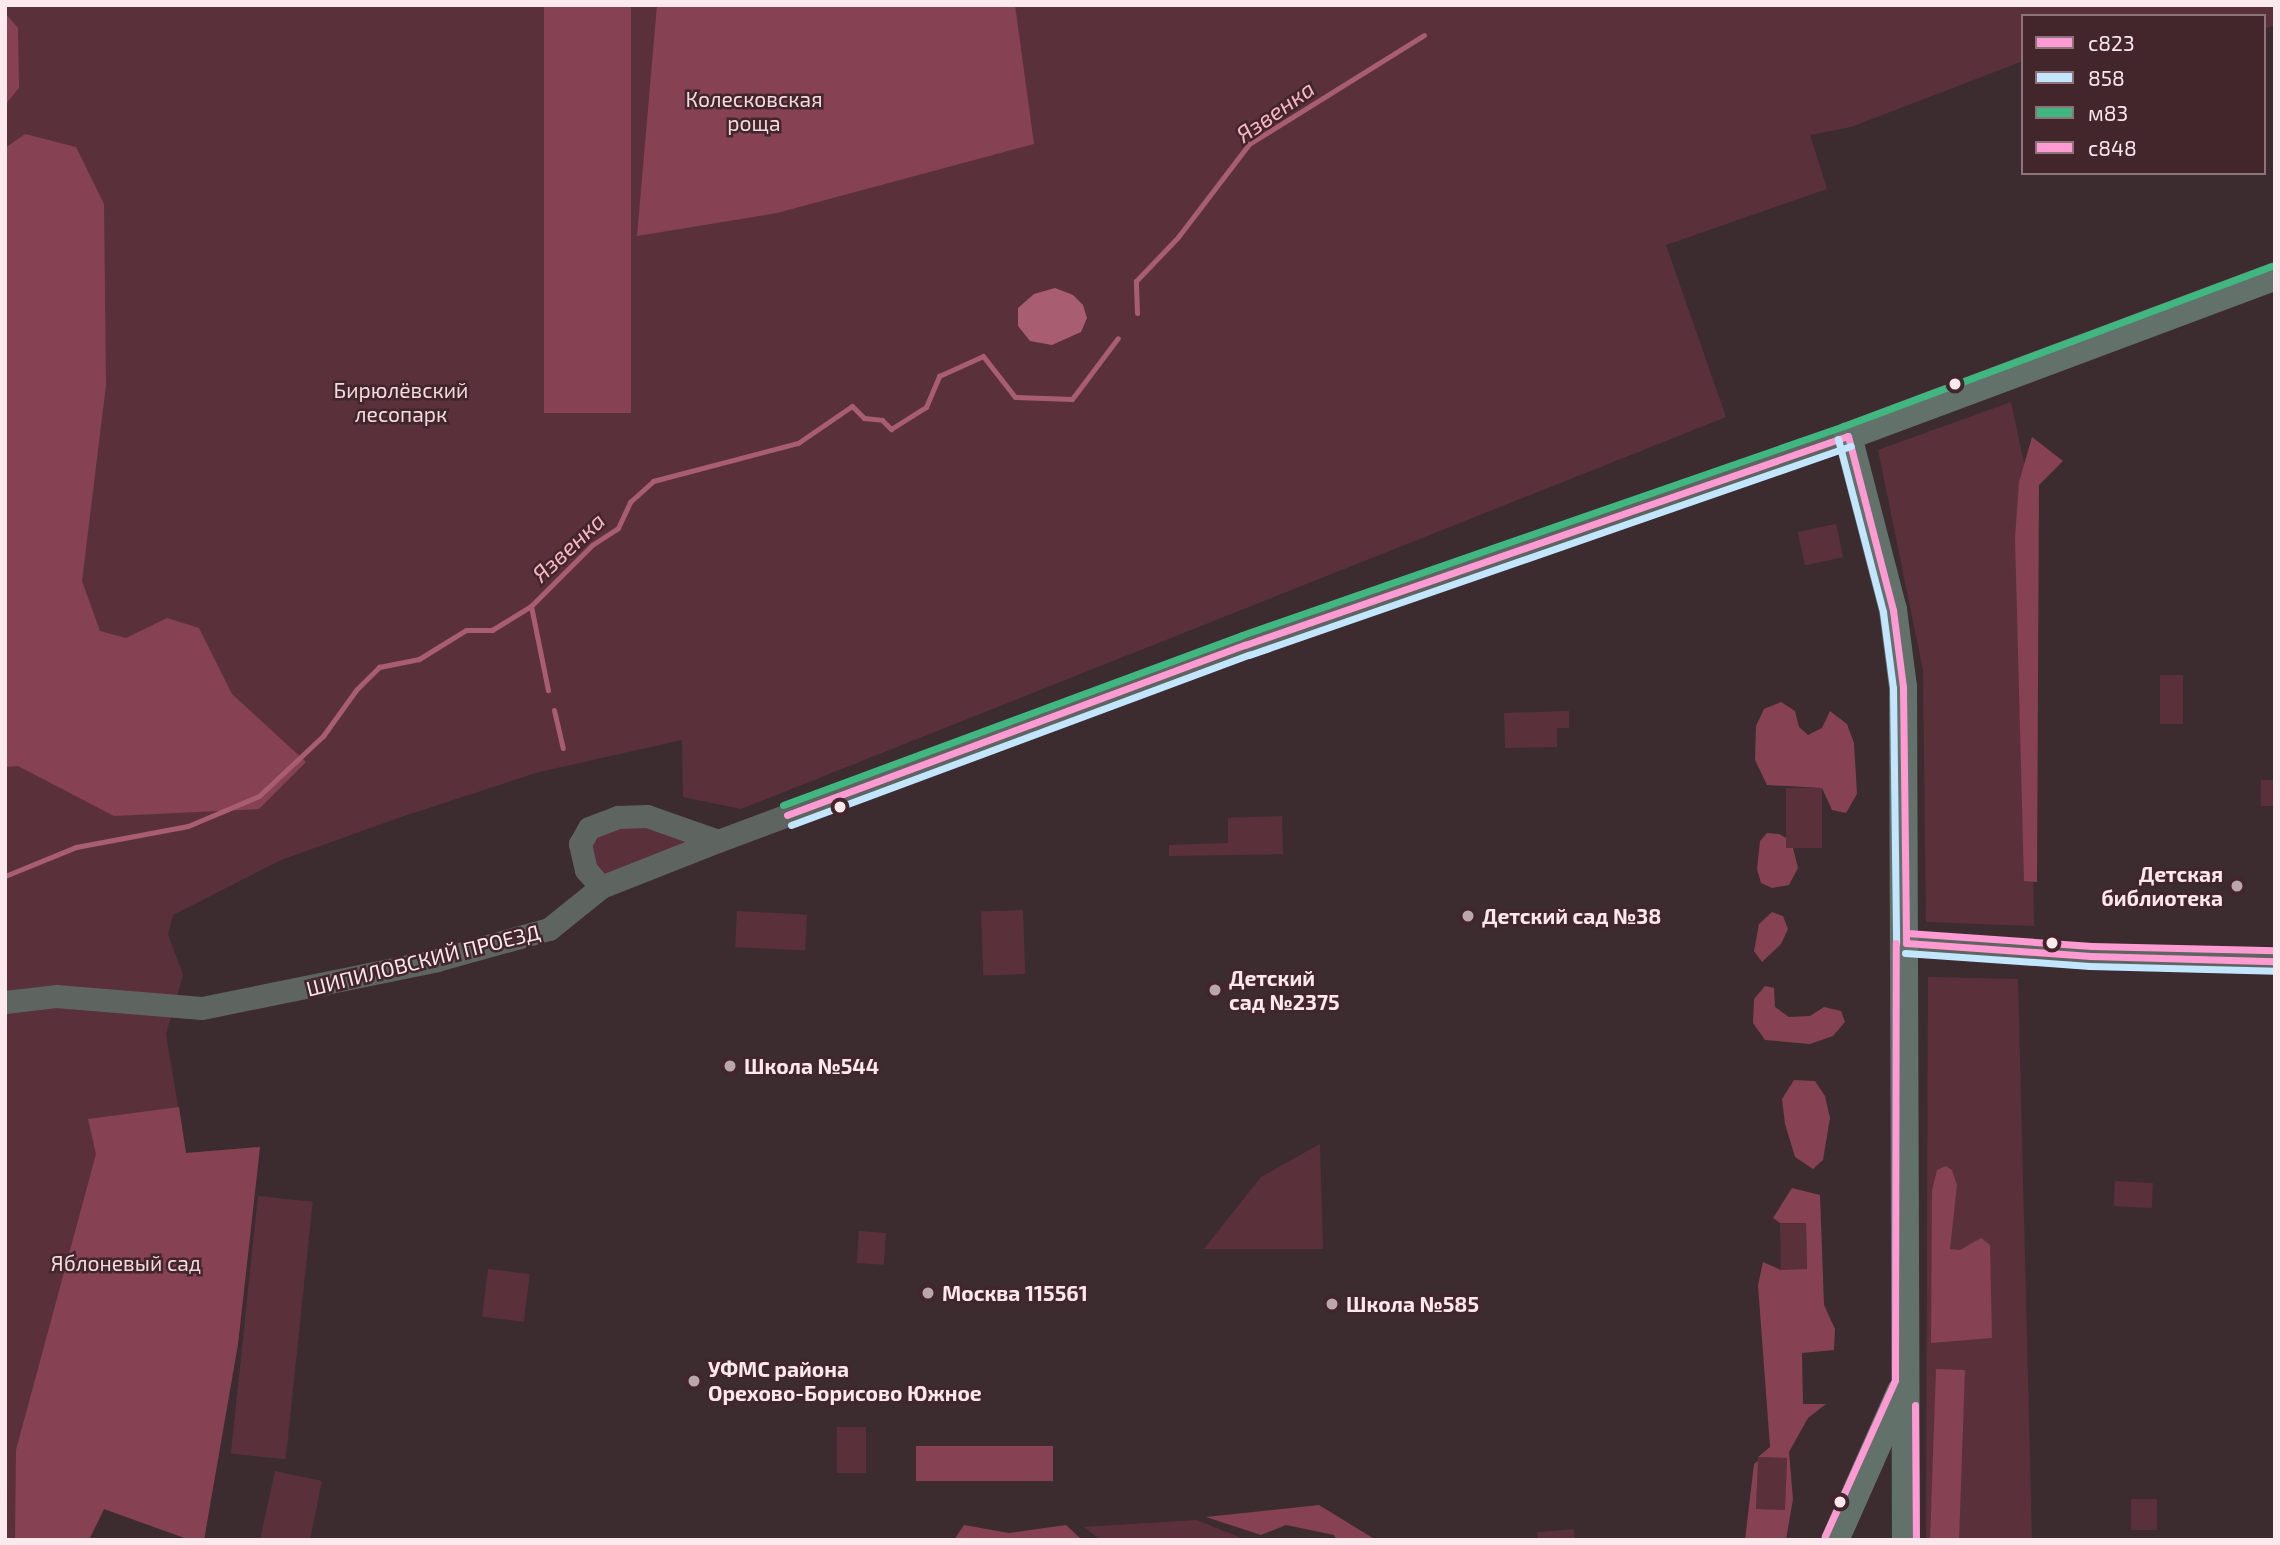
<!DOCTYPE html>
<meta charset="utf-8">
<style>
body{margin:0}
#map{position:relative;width:2280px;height:1545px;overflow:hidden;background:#3c2c30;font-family:"Exo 2",sans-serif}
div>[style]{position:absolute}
.green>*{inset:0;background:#5a313b;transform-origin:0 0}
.forest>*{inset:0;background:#864153;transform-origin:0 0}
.water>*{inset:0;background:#a85e70}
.stream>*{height:5px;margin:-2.5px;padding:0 2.5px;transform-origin:2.5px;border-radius:2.5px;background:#a85e70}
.minor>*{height:23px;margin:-11.5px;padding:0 11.5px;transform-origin:11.5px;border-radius:11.5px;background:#5e6561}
.major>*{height:28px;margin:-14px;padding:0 14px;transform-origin:14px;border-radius:14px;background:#63716b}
.bus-1>*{height:7px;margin:-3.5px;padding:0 3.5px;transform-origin:3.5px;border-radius:3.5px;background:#ff9ad2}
.bus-2>*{height:7px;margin:-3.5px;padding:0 3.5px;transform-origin:3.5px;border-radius:3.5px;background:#c2e6ff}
.bus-3>*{height:7px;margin:-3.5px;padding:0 3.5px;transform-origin:3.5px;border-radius:3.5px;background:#40b781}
.bus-4>*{height:7px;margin:-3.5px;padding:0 3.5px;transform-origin:3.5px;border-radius:3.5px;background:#ff9ad2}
.dots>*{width:19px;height:19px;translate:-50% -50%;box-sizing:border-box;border:4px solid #42262c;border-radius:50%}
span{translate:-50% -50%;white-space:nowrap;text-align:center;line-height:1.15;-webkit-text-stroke:5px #42262c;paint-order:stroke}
.park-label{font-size:21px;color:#f2dadf}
.poi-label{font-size:21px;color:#fce9ed;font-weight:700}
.right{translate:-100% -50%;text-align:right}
.left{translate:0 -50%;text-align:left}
.street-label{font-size:21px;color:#fce9ed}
.water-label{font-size:23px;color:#fab5c3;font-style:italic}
.frame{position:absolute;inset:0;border:7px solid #fce9ed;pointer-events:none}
.legend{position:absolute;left:2021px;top:14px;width:245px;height:161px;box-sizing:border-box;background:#42262c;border:2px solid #8c7479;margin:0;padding:9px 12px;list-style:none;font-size:21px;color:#fce9ed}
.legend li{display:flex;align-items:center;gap:14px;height:35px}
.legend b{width:35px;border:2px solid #8c7479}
</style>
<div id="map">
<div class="green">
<i style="clip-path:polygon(5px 5px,2275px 5px,2275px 25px,2264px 29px,2264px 16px,2023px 16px,2023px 61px,1851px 127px,1810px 135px,1827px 189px,1666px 245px,1726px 417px,741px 809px,683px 797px,682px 740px,539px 772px,401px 817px,281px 860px,173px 915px,168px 934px,183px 975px,166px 1034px,186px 1153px,260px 1147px,238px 1344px,204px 1540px,190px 1540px,104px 1509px,89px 1540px,5px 1540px)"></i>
<i style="clip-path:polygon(2011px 402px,2026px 473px,2034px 926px,1926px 922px,1923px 670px,1878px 450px)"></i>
<i style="left:1836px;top:524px;width:34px;height:39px;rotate:78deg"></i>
<i style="left:2160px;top:675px;width:23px;height:49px"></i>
<i style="clip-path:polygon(1569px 711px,1569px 728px,1557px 728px,1557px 747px,1505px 748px,1504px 713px)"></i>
<i style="left:2261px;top:780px;width:14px;height:26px"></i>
<i style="left:1786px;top:788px;width:36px;height:60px"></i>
<i style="clip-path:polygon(1282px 816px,1283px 854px,1169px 856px,1169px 845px,1228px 843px,1228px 818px)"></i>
<i style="clip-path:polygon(618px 817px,718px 841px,607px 885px,581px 837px)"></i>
<i style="left:1023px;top:910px;width:64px;height:42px;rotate:88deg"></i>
<i style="left:737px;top:911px;width:70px;height:36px;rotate:3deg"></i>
<i style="clip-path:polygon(1928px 977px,2018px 979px,2032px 1540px,1926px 1540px)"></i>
<i style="clip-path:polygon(1320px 1144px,1323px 1249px,1204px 1249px,1261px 1177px)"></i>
<i style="left:2115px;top:1181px;width:38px;height:25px;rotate:3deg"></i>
<i style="left:258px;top:1196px;width:55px;height:259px;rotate:6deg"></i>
<i style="left:1806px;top:1223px;width:47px;height:26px;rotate:89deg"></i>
<i style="left:859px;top:1231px;width:27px;height:32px;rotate:4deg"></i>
<i style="left:488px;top:1269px;width:42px;height:48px;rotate:7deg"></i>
<i style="left:837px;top:1427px;width:29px;height:46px"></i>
<i style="left:1758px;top:1457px;width:29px;height:52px;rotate:2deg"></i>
<i style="clip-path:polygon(275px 1471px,322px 1481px,310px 1540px,260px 1540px)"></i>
<i style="left:2131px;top:1499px;width:26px;height:31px"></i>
<i style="clip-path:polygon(1196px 1520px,1247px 1540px,1101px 1540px,1084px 1527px)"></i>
<i style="left:1574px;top:1529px;width:11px;height:37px;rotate:85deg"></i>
</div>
<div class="forest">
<i style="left:544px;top:5px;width:87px;height:408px"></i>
<i style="clip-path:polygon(657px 5px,1015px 5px,1034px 144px,777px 213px,637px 236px)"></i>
<i style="clip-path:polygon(5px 13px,18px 28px,19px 88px,5px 105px)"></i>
<i style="clip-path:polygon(25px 134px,76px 147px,104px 204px,106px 385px,82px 581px,100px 631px,126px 638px,167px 618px,199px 628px,232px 694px,306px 762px,259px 809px,114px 816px,18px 766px,5px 767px,5px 148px)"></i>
<i style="clip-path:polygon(2032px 437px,2063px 461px,2039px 485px,2037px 882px,2024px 881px,2015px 538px,2019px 482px)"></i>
<i style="clip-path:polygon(1781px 702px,1795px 711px,1799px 727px,1808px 735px,1822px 728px,1830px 711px,1847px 724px,1854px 743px,1857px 794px,1846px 813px,1832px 810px,1822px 788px,1767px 785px,1755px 760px,1756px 726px,1764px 709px)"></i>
<i style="clip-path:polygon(1767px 833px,1779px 834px,1786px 838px,1786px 848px,1793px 848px,1798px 868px,1789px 885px,1772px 888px,1761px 883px,1757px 869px,1760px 841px)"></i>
<i style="clip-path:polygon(1772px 912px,1783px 916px,1788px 929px,1781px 944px,1762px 962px,1754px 951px,1759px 924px)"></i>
<i style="clip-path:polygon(1765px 986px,1774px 988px,1775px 1007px,1789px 1017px,1810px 1016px,1824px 1007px,1841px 1011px,1845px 1022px,1833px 1036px,1810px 1044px,1765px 1040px,1753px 1023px,1754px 999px)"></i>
<i style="clip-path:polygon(1794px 1080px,1815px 1081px,1825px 1096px,1830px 1118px,1823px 1160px,1813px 1169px,1795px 1157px,1785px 1124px,1782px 1099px)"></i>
<i style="clip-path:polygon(179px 1107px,186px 1153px,260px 1147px,238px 1344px,204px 1540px,190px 1540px,104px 1509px,89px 1540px,15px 1540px,16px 1450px,96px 1154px,88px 1119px)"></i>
<i style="clip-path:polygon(1946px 1166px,1952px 1170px,1957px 1185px,1950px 1249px,1960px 1250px,1981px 1238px,1990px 1245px,1992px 1338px,1931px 1343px,1932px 1191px,1937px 1170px)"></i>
<i style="clip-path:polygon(1792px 1188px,1820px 1195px,1824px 1305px,1835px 1329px,1834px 1350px,1802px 1353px,1803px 1404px,1826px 1404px,1808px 1418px,1789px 1452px,1793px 1499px,1786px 1540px,1745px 1540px,1754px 1464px,1758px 1461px,1756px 1509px,1785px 1510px,1787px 1458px,1758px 1457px,1770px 1447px,1758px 1285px,1763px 1262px,1781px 1270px,1807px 1269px,1806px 1223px,1780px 1223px,1773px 1218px)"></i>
<i style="left:1936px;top:1369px;width:29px;height:171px;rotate:2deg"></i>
<i style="left:1053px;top:1446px;width:35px;height:137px;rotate:90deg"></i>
<i style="clip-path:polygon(1319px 1505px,1376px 1540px,1336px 1540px,1334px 1535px,1286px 1525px,1261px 1535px,1206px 1517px)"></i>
<i style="clip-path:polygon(1066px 1525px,1082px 1540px,954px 1540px,964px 1525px,1009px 1533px)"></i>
</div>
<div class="water">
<i style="clip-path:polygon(1055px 288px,1073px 295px,1083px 305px,1087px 318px,1081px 332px,1052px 345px,1030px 341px,1018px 326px,1018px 308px,1034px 294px)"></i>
</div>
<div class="stream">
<i style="left:1137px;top:313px;width:32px;rotate:-92deg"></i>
<i style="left:1136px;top:281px;width:61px;rotate:-46.3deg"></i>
<i style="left:1178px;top:237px;width:117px;rotate:-52.6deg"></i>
<i style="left:1249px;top:144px;width:206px;rotate:-31.9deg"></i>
<i style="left:531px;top:606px;width:86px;rotate:78.6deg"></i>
<i style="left:554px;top:710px;width:39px;rotate:77deg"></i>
<i style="left:5px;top:876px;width:77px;rotate:-22.2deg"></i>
<i style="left:76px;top:847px;width:114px;rotate:-10.6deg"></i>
<i style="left:188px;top:826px;width:77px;rotate:-22.9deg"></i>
<i style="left:259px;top:796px;width:88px;rotate:-43.2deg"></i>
<i style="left:323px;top:736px;width:57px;rotate:-54.3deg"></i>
<i style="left:356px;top:690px;width:33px;rotate:-45deg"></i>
<i style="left:379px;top:667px;width:41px;rotate:-11.3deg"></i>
<i style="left:419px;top:659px;width:55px;rotate:-31.7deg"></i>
<i style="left:466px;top:630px;width:26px"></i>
<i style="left:492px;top:630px;width:46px;rotate:-31.6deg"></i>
<i style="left:531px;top:606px;width:86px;rotate:-45deg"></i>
<i style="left:592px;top:545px;width:31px;rotate:-33deg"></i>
<i style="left:618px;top:528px;width:29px;rotate:-65deg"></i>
<i style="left:630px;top:502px;width:31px;rotate:-42deg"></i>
<i style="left:653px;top:481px;width:150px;rotate:-14.7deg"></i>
<i style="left:798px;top:443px;width:65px;rotate:-34.4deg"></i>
<i style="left:852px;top:406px;width:17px;rotate:45deg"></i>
<i style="left:864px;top:418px;width:18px;rotate:6deg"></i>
<i style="left:882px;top:420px;width:13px;rotate:45deg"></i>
<i style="left:891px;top:429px;width:41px;rotate:-32.2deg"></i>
<i style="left:926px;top:407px;width:34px;rotate:-67deg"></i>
<i style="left:939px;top:376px;width:48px;rotate:-24.4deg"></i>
<i style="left:983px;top:356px;width:52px;rotate:52deg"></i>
<i style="left:1015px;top:397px;width:57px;rotate:2deg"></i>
<i style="left:1072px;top:399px;width:76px;rotate:-53deg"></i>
</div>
<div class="minor">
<i style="left:601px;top:887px;width:23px;rotate:-131deg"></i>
<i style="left:586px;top:870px;width:27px;rotate:-103deg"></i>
<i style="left:580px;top:844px;width:18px;rotate:-61deg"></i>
<i style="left:589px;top:828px;width:31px;rotate:-21deg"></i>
<i style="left:618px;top:817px;width:29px;rotate:-2deg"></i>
<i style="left:647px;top:816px;width:75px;rotate:19.4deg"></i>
<i style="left:1906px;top:943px;width:185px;rotate:4deg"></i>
<i style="left:2091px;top:956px;width:184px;rotate:1.6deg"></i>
<i style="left:5px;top:1002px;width:51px;rotate:-6.7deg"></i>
<i style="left:56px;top:996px;width:146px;rotate:4.7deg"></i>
<i style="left:202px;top:1008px;width:240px;rotate:-11.5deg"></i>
<i style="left:437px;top:960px;width:116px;rotate:-15.5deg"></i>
<i style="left:549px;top:929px;width:67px;rotate:-38.9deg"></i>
<i style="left:601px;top:887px;width:126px;rotate:-21.5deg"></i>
<i style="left:718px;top:841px;width:562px;rotate:-20.4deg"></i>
<i style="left:1245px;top:645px;width:638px;rotate:-19.12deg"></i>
</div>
<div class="major">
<i style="left:1835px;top:1540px;width:163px;rotate:-66.1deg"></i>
<i style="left:1906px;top:1540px;width:853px;rotate:-90.2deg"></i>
<i style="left:1903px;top:687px;width:78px;rotate:-97.4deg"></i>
<i style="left:1893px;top:610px;width:180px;rotate:-104.5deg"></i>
<i style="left:1848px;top:436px;width:456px;rotate:-20.5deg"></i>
</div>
<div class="bus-1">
<i style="left:1848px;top:436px;width:180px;rotate:75.5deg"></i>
<i style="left:1893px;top:610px;width:78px;rotate:82.6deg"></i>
<i style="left:1903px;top:687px;width:256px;rotate:89.3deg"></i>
<i style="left:787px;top:815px;width:489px;rotate:-20.4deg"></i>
<i style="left:1245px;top:645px;width:638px;rotate:-19.12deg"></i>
<i style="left:1906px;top:943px;width:185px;rotate:4deg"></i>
<i style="left:2091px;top:956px;width:184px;rotate:1.6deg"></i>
</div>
<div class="bus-2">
<i style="left:1838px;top:439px;width:179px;rotate:75.4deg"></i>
<i style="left:1883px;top:612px;width:77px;rotate:82.5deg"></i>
<i style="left:1893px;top:688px;width:255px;rotate:89.3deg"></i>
<i style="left:791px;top:825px;width:489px;rotate:-20.4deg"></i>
<i style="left:1249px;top:655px;width:637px;rotate:-19.15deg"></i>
<i style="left:1905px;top:953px;width:185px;rotate:4deg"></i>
<i style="left:2090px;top:966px;width:185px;rotate:1.5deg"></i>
</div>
<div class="bus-3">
<i style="left:783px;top:805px;width:489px;rotate:-20.3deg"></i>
<i style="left:1242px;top:635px;width:637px;rotate:-19.15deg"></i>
<i style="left:1844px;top:426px;width:456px;rotate:-20.5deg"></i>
</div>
<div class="bus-4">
<i style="left:1907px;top:933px;width:185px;rotate:4deg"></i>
<i style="left:2092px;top:946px;width:183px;rotate:1.3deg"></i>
<i style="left:1915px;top:1405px;width:135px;rotate:89.6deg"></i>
<i style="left:1825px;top:1536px;width:171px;rotate:-65.8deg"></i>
<i style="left:1895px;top:1380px;width:437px;rotate:-89.9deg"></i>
</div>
<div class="dots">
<i style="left:1955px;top:384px;background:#fce9ed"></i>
<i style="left:840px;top:807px;background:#fce9ed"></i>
<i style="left:2237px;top:886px;background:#b9a7ab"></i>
<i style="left:1468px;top:916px;background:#b9a7ab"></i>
<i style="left:2052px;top:943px;background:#fce9ed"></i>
<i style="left:1215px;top:990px;background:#b9a7ab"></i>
<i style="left:730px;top:1066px;background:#b9a7ab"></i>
<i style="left:928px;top:1293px;background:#b9a7ab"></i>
<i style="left:1332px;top:1304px;background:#b9a7ab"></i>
<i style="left:694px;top:1381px;background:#b9a7ab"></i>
<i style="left:1840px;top:1502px;background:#fce9ed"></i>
</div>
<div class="park-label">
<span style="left:754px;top:111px">Колесковская<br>роща</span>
<span style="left:401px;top:402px">Бирюлёвский<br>лесопарк</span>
<span style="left:126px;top:1263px">Яблоневый сад</span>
</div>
<div class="poi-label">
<span class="right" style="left:2223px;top:886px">Детская<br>библиотека</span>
<span class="left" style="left:1482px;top:916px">Детский сад №38</span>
<span class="left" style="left:1229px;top:990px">Детский<br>сад №2375</span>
<span class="left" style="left:744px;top:1066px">Школа №544</span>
<span class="left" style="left:942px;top:1293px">Москва 115561</span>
<span class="left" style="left:1346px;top:1304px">Школа №585</span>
<span class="left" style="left:708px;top:1381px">УФМС района<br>Орехово-Борисово Южное</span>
</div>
<div class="street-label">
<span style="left:423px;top:960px;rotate:-14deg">ШИПИЛОВСКИЙ ПРОЕЗД</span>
</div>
<div class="water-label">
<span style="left:1275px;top:111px;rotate:-35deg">Язвенка</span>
<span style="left:568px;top:547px;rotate:-43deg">Язвенка</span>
</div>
<div class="frame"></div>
<ul class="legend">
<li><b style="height:9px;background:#ff9ad2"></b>с823</li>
<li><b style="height:9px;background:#c2e6ff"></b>858</li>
<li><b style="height:9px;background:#40b781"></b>м83</li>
<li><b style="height:9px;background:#ff9ad2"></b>с848</li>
</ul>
</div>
